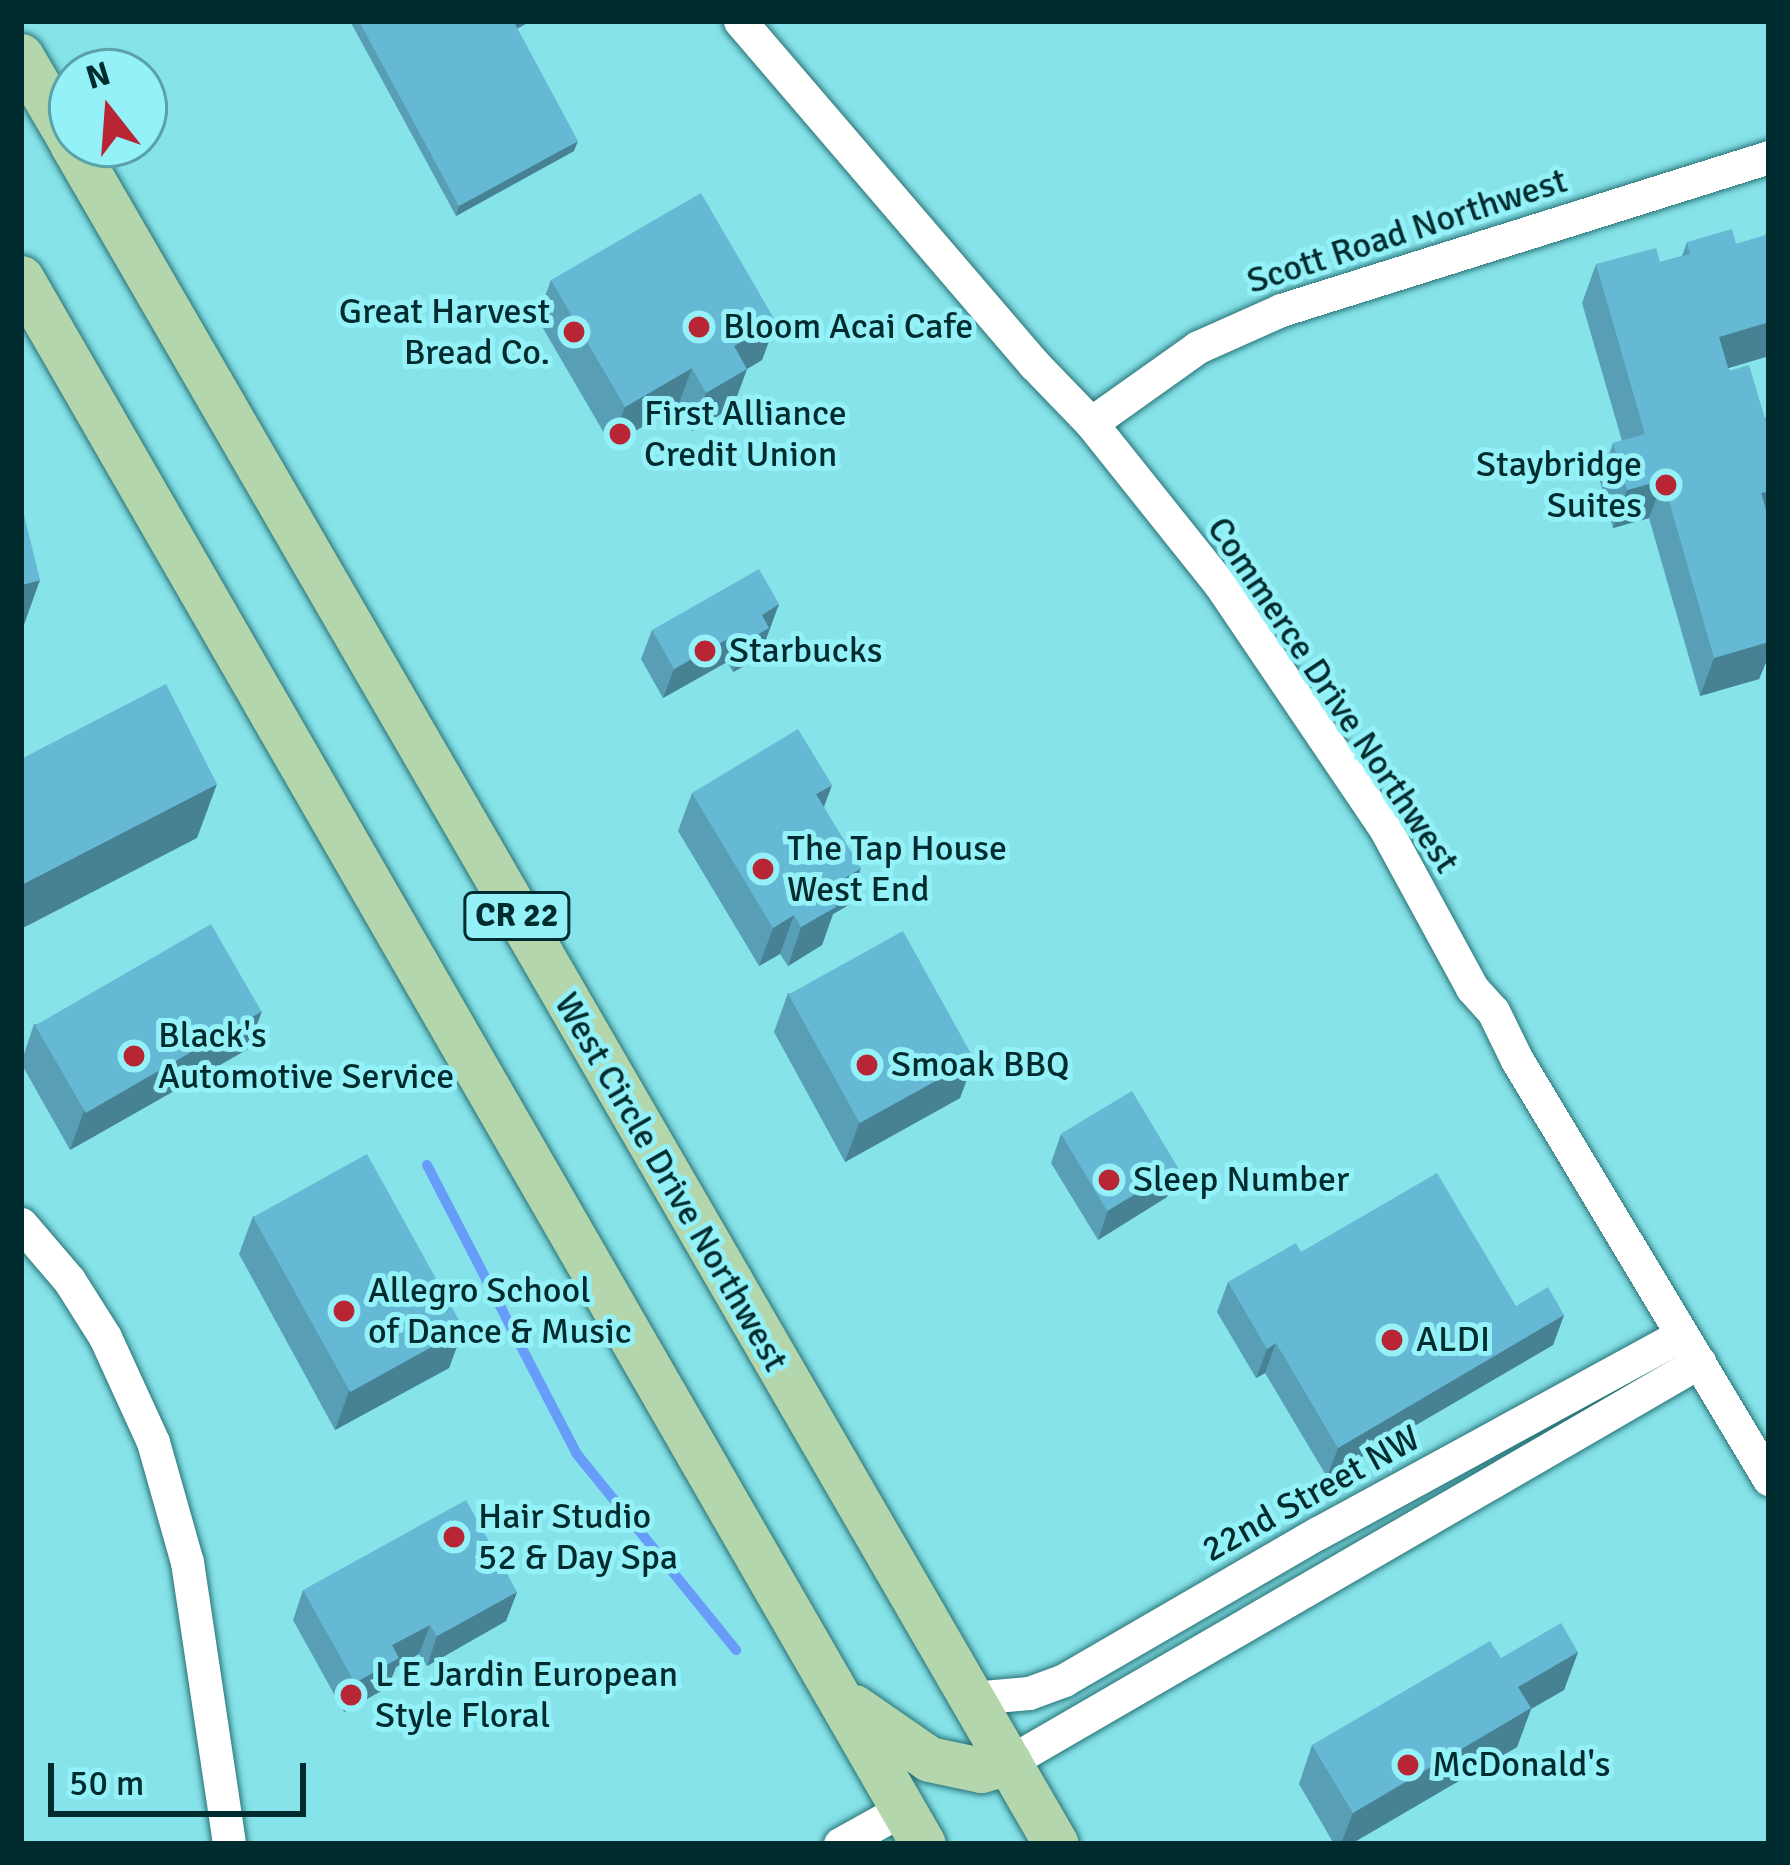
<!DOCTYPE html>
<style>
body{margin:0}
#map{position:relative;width:1790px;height:1865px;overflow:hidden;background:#86e3e9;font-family:Signika,sans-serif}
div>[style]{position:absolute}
.stream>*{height:10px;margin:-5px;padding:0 5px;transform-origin:5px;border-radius:5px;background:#679cf9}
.roads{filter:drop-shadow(0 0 3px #287276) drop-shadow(0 0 3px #287276)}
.minor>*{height:33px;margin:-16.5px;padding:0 16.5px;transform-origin:16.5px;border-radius:16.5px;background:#fff}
.major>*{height:45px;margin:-22.5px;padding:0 22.5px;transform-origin:22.5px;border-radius:22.5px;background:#b3d6ad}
.wall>*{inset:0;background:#589fb6}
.shaded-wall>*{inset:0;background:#478294}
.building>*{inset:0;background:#66b9d4;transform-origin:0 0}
.dots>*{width:33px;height:33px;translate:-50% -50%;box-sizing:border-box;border:6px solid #93f1f7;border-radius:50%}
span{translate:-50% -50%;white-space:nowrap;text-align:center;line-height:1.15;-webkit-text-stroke:10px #93f1f7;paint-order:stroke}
.shield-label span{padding:3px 9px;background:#93f1f7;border:3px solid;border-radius:9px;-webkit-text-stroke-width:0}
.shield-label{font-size:33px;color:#012c2f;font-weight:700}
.street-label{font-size:36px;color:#012c2f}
.poi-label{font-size:36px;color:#012c2f}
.right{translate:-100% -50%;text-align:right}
.left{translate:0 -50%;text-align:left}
.frame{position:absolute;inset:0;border:24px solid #012c2f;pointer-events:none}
.north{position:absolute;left:48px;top:48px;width:120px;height:120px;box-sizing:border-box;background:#93f1f7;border:3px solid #59a2a7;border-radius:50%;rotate:343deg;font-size:33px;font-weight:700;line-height:48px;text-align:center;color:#012c2f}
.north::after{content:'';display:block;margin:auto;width:42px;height:54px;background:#b82636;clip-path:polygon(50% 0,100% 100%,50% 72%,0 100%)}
.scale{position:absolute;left:48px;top:1763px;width:258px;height:54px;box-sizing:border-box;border:6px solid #012c2f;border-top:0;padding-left:15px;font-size:36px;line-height:42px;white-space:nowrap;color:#012c2f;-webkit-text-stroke:9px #93f1f7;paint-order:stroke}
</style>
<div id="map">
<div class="stream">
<i style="left:427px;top:1165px;width:324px;rotate:62.6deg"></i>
<i style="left:576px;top:1453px;width:254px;rotate:50.9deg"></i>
</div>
<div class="roads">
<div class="minor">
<i style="left:740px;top:21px;width:452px;rotate:49.4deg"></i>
<i style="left:1034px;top:364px;width:82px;rotate:46deg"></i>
<i style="left:1091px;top:423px;width:208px;rotate:51.4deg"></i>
<i style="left:1221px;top:586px;width:295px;rotate:55.9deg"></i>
<i style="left:1386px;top:830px;width:180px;rotate:61.4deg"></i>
<i style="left:1472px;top:988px;width:31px;rotate:48deg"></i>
<i style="left:1493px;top:1011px;width:55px;rotate:63.9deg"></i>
<i style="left:1517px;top:1060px;width:489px;rotate:59deg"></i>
<i style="left:1091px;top:423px;width:131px;rotate:-35.4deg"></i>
<i style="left:1198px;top:347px;width:91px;rotate:-24deg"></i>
<i style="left:1281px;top:310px;width:511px;rotate:-17.41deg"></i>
<i style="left:21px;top:1224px;width:74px;rotate:49.4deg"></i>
<i style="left:69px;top:1280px;width:67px;rotate:57.7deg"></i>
<i style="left:105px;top:1337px;width:115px;rotate:65.4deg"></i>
<i style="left:153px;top:1442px;width:125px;rotate:74.2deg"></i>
<i style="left:187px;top:1562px;width:285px;rotate:81.5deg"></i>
<i style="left:972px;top:1698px;width:57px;rotate:-5deg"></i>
<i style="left:1029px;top:1693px;width:37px;rotate:-20deg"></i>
<i style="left:1064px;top:1680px;width:293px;rotate:-30.1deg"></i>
<i style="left:1318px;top:1533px;width:413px;rotate:-28.6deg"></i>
<i style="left:1009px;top:1762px;width:798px;rotate:-30.1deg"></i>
<i style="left:840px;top:1844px;width:72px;rotate:-29.1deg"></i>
</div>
<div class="major">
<i style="left:21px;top:56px;width:101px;rotate:59.6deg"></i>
<i style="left:72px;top:144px;width:1964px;rotate:59.94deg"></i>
<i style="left:21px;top:278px;width:1807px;rotate:60.06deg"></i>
<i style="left:854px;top:1707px;width:91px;rotate:34.7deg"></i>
<i style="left:929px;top:1759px;width:53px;rotate:11.9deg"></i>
<i style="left:981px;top:1770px;width:29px;rotate:-16deg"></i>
</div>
</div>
<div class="wall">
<i style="clip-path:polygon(350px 21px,531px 21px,517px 29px,574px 151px,456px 216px)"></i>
<i style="clip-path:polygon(1769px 224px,1769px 356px,1728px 368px,1765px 419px,1769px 407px,1769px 655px,1759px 679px,1700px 696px,1649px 518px,1613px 528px,1600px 481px,1613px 443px,1622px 441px,1582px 303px,1596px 264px,1660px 262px,1682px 256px,1687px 242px,1736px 244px,1765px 236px)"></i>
<i style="clip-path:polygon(551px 280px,776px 322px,762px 360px,747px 369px,733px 407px,692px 431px,678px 406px,611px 445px,537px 318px)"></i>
<i style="clip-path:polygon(779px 604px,759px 658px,733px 672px,727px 662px,663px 698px,641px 659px,652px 630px)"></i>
<i style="clip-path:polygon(692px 793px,824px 806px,847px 906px,833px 914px,822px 945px,788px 966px,780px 954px,759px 966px,678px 831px)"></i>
<i style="clip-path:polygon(788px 993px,974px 1060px,960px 1098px,845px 1162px,774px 1032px)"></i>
<i style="clip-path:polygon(34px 1024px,248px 1049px,70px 1150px,21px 1063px)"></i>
<i style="clip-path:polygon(1061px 1134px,1167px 1197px,1098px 1240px,1051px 1163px)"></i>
<i style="clip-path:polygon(253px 1216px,463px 1330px,449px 1368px,335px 1430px,239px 1254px)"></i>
<i style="clip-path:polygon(1301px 1252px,1516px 1306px,1564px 1315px,1553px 1345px,1327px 1477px,1265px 1373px,1256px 1378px,1217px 1312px,1228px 1282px)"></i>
<i style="clip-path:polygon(303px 1590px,517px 1592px,506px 1621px,427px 1666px,419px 1654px,396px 1667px,388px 1687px,344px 1712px,293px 1620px)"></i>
<i style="clip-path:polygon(1578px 1652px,1564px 1690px,1531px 1709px,1517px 1747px,1351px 1844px,1334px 1844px,1299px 1784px,1312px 1745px,1501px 1658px)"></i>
</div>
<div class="shaded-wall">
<i style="clip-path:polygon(516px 21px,531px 21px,510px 32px,514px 22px)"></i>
<i style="clip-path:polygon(578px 141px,574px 151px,456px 216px,459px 206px)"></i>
<i style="clip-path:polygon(776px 322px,762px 360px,747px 369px,733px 407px,692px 431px,706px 393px,734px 346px)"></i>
<i style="clip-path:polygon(1769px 322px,1769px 356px,1705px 375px,1719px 337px)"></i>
<i style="clip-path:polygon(692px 368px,678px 406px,611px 445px,625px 407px)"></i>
<i style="clip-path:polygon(1663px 480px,1649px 518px,1613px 528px,1627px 490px)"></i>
<i style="clip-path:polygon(1769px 491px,1769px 525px,1761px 493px)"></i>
<i style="clip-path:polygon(40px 580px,21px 633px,21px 585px)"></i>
<i style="clip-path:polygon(779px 604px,759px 658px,733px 672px,743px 643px,762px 615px)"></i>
<i style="clip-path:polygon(1769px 621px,1769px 655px,1759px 679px,1700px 696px,1714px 658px)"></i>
<i style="clip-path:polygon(738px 633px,727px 662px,663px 698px,674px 669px)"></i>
<i style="clip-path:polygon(217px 784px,197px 838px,21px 929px,21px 885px)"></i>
<i style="clip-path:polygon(832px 785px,818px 823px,816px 794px)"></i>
<i style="clip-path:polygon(861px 868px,847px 906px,833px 914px,822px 945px,788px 966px,801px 927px,826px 889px)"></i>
<i style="clip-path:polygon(794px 915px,780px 954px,759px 966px,773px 928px)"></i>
<i style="clip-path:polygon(262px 1011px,248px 1049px,70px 1150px,84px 1111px)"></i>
<i style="clip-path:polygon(974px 1060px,960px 1098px,845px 1162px,859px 1123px)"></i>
<i style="clip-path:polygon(1178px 1168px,1167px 1197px,1098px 1240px,1108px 1210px)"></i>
<i style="clip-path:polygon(1564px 1315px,1553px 1345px,1327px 1477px,1338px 1448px)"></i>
<i style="clip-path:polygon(463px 1330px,449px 1368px,335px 1430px,349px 1391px)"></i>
<i style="clip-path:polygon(1276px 1343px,1265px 1373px,1256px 1378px,1267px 1349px)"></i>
<i style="clip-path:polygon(517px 1592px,506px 1621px,427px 1666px,437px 1636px)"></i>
<i style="clip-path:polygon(430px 1625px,419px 1654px,396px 1667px,388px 1687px,344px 1712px,355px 1683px,392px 1645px)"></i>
<i style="clip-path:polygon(1578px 1652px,1564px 1690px,1531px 1709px,1517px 1747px,1351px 1844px,1341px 1844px,1353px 1813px,1518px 1687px)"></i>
</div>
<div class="building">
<i style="clip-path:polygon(359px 21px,516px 21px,514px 22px,578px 141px,459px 206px)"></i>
<i style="clip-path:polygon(701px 193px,776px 322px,734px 346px,747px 369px,706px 393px,692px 368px,625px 407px,551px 280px)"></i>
<i style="clip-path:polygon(1732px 229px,1736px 244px,1769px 234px,1769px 322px,1719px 337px,1729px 371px,1749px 365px,1769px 432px,1769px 491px,1761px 493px,1769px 520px,1769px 642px,1714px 658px,1663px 480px,1627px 490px,1613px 443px,1645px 434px,1596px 264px,1656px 248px,1660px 262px,1690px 254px,1687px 242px)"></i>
<i style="clip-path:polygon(21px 502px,40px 580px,21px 585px)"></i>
<i style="clip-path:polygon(759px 569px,779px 604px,762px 615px,769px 628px,743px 643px,738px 633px,674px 669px,652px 630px)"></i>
<i style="clip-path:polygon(166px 684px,217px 784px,21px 885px,21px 759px)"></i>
<i style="clip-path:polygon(798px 729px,832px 785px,816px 794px,861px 868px,826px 889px,836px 907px,801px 927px,794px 915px,773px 928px,692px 793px)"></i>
<i style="left:211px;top:924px;width:101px;height:203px;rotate:60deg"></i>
<i style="left:903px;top:931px;width:147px;height:131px;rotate:61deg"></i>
<i style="left:1132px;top:1091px;width:90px;height:83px;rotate:59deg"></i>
<i style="left:367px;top:1154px;width:200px;height:130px;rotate:61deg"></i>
<i style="clip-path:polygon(1437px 1173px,1516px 1306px,1548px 1287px,1564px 1315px,1338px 1448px,1276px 1343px,1267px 1349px,1228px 1282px,1296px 1243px,1301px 1252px)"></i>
<i style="clip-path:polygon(466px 1500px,517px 1592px,437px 1636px,430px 1625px,392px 1645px,399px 1658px,355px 1683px,303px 1590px)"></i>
<i style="clip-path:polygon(1561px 1623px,1578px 1652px,1518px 1687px,1531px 1708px,1353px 1813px,1312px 1745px,1490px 1641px,1501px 1658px)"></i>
</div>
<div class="dots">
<i style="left:699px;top:327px;background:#b82636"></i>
<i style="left:574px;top:332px;background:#b82636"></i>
<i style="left:620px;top:434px;background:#b82636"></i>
<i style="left:1666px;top:485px;background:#b82636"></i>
<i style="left:705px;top:651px;background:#b82636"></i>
<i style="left:763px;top:869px;background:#b82636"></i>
<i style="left:134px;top:1056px;background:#b82636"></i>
<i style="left:867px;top:1065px;background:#b82636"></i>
<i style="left:1109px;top:1180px;background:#b82636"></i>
<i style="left:344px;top:1311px;background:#b82636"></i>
<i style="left:1392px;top:1340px;background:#b82636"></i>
<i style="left:454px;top:1537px;background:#b82636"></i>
<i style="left:351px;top:1695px;background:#b82636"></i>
<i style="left:1408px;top:1765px;background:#b82636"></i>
</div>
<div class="shield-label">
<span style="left:517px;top:916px">CR 22</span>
</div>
<div class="street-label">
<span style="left:1407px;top:231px;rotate:-18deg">Scott Road Northwest</span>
<span style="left:1333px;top:695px;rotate:56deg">Commerce Drive Northwest</span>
<span style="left:671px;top:1182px;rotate:60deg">West Circle Drive Northwest</span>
<span style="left:1311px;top:1494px;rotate:-29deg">22nd Street NW</span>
</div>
<div class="poi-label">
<span class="right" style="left:550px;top:332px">Great Harvest<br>Bread Co.</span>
<span class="left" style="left:723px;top:327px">Bloom Acai Cafe</span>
<span class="left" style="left:644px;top:434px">First Alliance<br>Credit Union</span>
<span class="right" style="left:1642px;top:485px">Staybridge<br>Suites</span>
<span class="left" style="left:729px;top:651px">Starbucks</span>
<span class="left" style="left:787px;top:869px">The Tap House<br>West End</span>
<span class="left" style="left:158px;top:1056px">Black's<br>Automotive Service</span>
<span class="left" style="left:891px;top:1065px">Smoak BBQ</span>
<span class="left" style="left:1133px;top:1180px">Sleep Number</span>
<span class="left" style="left:368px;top:1311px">Allegro School<br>of Dance &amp; Music</span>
<span class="left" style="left:1416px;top:1340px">ALDI</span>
<span class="left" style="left:478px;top:1537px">Hair Studio<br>52 &amp; Day Spa</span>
<span class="left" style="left:375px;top:1695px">L E Jardin European<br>Style Floral</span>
<span class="left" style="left:1432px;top:1765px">McDonald's</span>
</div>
<div class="frame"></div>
<div class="north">N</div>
<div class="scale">50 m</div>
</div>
